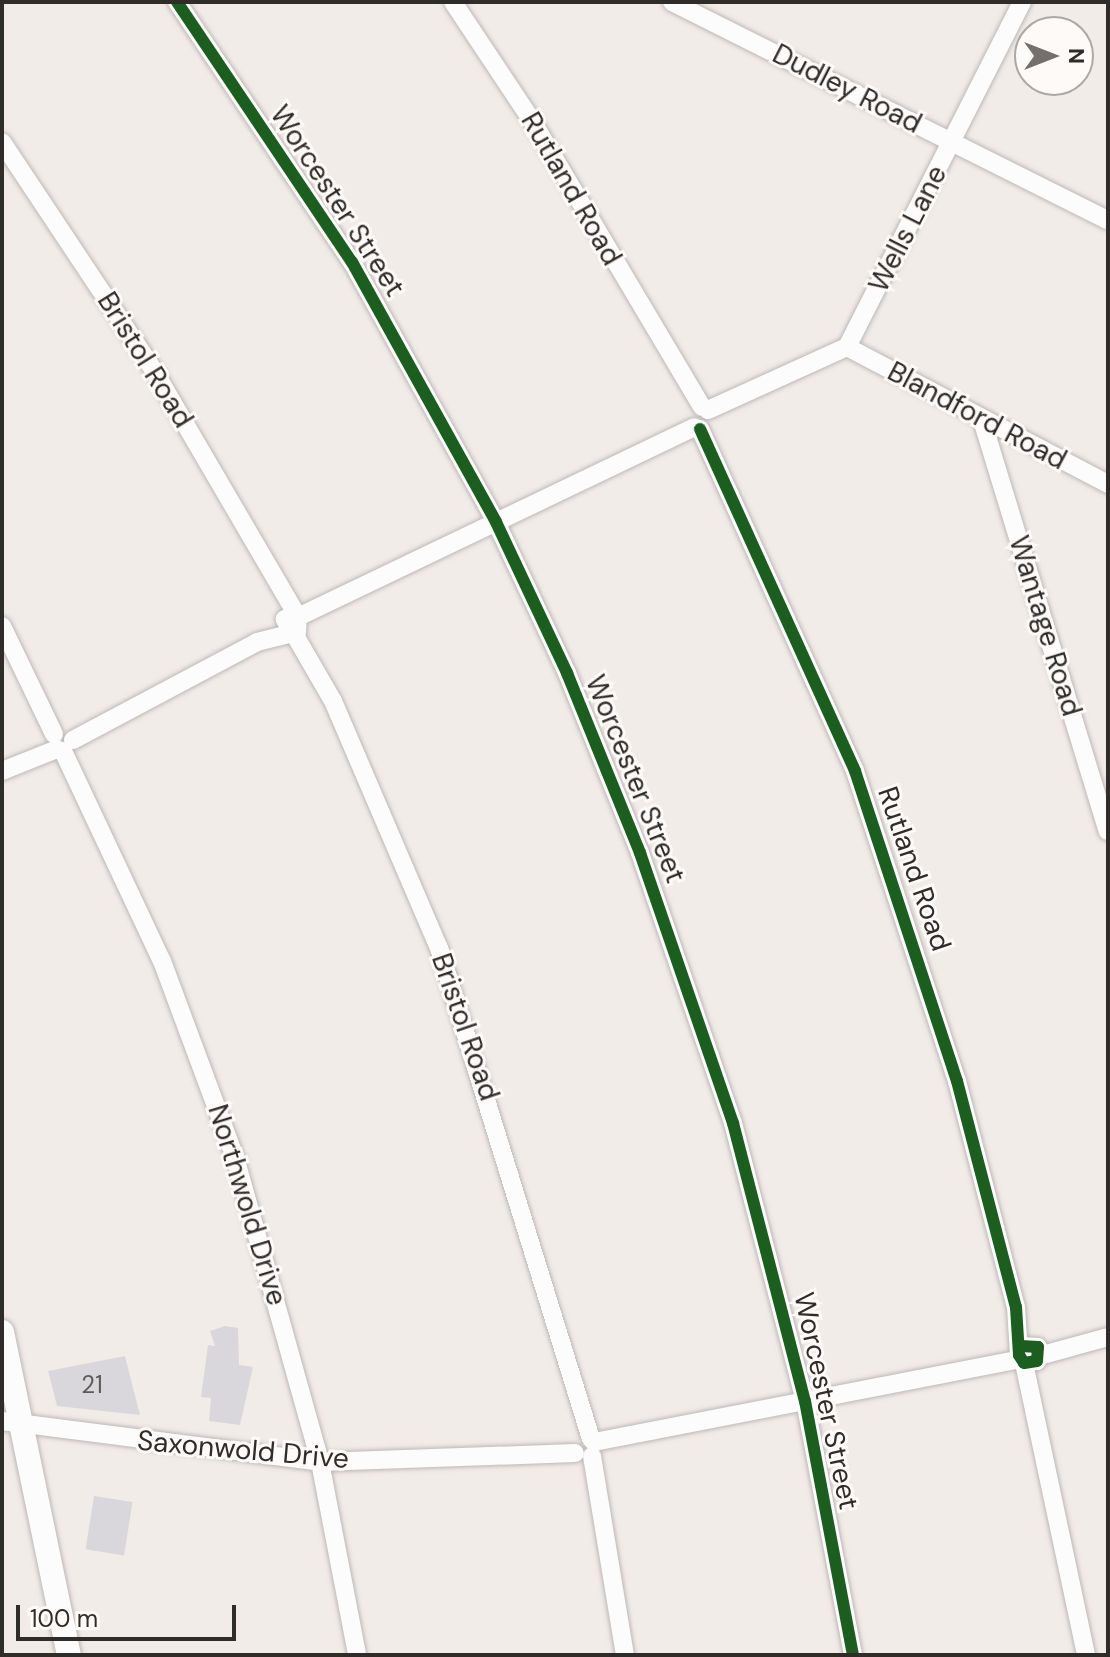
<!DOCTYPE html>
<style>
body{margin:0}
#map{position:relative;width:1110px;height:1657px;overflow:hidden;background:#f2ece9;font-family:"DM Sans",sans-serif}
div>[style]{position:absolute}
.building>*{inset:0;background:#dad7dc;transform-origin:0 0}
.roads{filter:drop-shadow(0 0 2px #bdb8b6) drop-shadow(0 0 2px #bdb8b6)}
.minor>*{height:18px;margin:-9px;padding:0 9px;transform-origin:9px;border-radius:9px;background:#fdfcfc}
.secondary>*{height:24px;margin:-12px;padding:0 12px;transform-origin:12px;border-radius:12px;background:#fdfcfc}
.cycleway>*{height:12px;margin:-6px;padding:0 6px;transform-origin:6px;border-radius:6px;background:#1b5e20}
span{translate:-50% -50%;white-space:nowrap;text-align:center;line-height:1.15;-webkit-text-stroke:6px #fefaf7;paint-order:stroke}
.number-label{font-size:24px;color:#5d5a58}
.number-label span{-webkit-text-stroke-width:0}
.street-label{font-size:28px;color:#302c29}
.frame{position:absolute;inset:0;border:4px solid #302c29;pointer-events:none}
.north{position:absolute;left:1014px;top:16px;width:80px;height:80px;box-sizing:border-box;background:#fefaf7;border:2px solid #aca8a5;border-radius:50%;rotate:90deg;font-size:22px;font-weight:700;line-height:32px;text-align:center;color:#302c29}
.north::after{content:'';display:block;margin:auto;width:28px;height:36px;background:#746f6c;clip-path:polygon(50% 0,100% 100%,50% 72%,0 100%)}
.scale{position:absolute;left:16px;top:1605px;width:220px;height:36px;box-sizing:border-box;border:4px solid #302c29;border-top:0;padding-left:10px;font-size:24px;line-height:28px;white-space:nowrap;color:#302c29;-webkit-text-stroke:6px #fefaf7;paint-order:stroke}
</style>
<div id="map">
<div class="building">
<i style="clip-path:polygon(225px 1326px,238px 1328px,239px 1365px,253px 1367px,240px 1425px,209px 1421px,211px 1398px,201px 1397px,208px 1345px,215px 1346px,210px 1331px)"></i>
<i style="clip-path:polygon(125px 1356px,140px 1415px,57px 1406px,48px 1371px)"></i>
<i style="left:94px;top:1496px;width:39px;height:54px;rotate:9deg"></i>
</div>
<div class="roads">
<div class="minor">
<i style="left:177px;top:2px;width:313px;rotate:56.1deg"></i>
<i style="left:352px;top:262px;width:297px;rotate:61deg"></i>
<i style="left:496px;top:522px;width:167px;rotate:64.8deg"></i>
<i style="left:567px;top:673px;width:194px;rotate:67.9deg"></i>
<i style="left:640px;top:853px;width:286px;rotate:71deg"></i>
<i style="left:733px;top:1123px;width:287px;rotate:75.5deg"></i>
<i style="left:805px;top:1401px;width:258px;rotate:79.3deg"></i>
<i style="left:453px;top:2px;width:146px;rotate:56.4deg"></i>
<i style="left:534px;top:124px;width:329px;rotate:59.3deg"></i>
<i style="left:672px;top:2px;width:487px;rotate:26.6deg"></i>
<i style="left:2px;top:142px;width:278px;rotate:56.4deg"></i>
<i style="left:156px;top:374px;width:278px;rotate:59.7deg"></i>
<i style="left:847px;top:347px;width:295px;rotate:27.7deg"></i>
<i style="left:708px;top:410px;width:153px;rotate:-24.4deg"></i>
<i style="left:847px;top:347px;width:387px;rotate:-63.1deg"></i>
<i style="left:982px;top:420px;width:430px;rotate:73deg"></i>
<i style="left:700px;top:429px;width:375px;rotate:65.6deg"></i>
<i style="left:855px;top:771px;width:326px;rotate:71.8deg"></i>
<i style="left:957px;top:1081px;width:234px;rotate:75.4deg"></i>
<i style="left:1016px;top:1307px;width:48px;rotate:86.4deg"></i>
<i style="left:1019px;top:1355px;width:9px;rotate:58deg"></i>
<i style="left:1024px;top:1363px;width:13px;rotate:-9deg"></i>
<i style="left:1037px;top:1361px;width:14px;rotate:-86deg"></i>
<i style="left:1038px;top:1347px;width:17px;rotate:-177deg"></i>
<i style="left:300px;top:616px;width:437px;rotate:-25.6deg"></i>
<i style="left:2px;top:626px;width:120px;rotate:64.3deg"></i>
<i style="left:293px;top:632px;width:80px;rotate:59.9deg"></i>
<i style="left:333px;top:701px;width:269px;rotate:66.8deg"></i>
<i style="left:439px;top:948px;width:514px;rotate:72.8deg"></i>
<i style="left:73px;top:740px;width:208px;rotate:-28deg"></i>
<i style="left:257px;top:642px;width:41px;rotate:-14deg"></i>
<i style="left:297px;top:632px;width:17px;rotate:-87deg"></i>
<i style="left:298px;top:615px;width:14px;rotate:163deg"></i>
<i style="left:285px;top:619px;width:13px;rotate:67deg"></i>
<i style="left:63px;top:751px;width:232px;rotate:64.8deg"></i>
<i style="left:162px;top:961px;width:209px;rotate:69.6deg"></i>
<i style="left:235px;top:1157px;width:317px;rotate:74.4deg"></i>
<i style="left:320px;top:1462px;width:197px;rotate:79.1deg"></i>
<i style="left:2px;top:771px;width:59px;rotate:-21.8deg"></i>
<i style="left:1039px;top:1356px;width:72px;rotate:-15.4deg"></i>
<i style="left:1024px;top:1363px;width:299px;rotate:78deg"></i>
<i style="left:2px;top:1421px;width:321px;rotate:7.3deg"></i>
<i style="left:320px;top:1462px;width:255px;rotate:-2deg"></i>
<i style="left:594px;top:1442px;width:434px;rotate:-11deg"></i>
<i style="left:592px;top:1456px;width:202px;rotate:80.6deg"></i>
</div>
<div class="secondary">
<i style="left:2px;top:1332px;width:330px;rotate:78.3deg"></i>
</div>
</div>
<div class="cycleway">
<i style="left:177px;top:2px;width:313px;rotate:56.1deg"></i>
<i style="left:352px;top:262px;width:297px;rotate:61deg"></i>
<i style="left:496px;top:522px;width:167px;rotate:64.8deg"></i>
<i style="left:567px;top:673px;width:194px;rotate:67.9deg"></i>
<i style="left:640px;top:853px;width:286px;rotate:71deg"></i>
<i style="left:733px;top:1123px;width:287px;rotate:75.5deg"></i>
<i style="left:805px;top:1401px;width:258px;rotate:79.3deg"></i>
<i style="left:700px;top:429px;width:375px;rotate:65.6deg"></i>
<i style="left:855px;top:771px;width:326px;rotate:71.8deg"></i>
<i style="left:957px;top:1081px;width:234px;rotate:75.4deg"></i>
<i style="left:1016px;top:1307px;width:48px;rotate:86.4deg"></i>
<i style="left:1019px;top:1355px;width:9px;rotate:58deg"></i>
<i style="left:1024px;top:1363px;width:13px;rotate:-9deg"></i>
<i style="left:1037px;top:1361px;width:14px;rotate:-86deg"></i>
<i style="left:1038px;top:1347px;width:17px;rotate:-177deg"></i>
</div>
<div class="number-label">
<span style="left:92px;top:1385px">21</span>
</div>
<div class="street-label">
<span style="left:847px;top:89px;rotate:27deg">Dudley Road</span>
<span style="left:571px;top:189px;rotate:60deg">Rutland Road</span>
<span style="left:337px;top:201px;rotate:57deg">Worcester Street</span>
<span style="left:908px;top:229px;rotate:-63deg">Wells Lane</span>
<span style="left:145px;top:360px;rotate:58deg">Bristol Road</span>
<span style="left:977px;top:416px;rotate:28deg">Blandford Road</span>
<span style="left:1045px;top:626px;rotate:73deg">Wantage Road</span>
<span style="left:635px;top:779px;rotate:68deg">Worcester Street</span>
<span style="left:914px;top:869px;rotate:71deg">Rutland Road</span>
<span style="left:465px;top:1027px;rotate:71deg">Bristol Road</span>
<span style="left:247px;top:1205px;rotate:73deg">Northwold Drive</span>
<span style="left:826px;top:1401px;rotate:78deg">Worcester Street</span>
<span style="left:243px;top:1450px;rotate:5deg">Saxonwold Drive</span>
</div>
<div class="frame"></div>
<div class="north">N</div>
<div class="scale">100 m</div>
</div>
